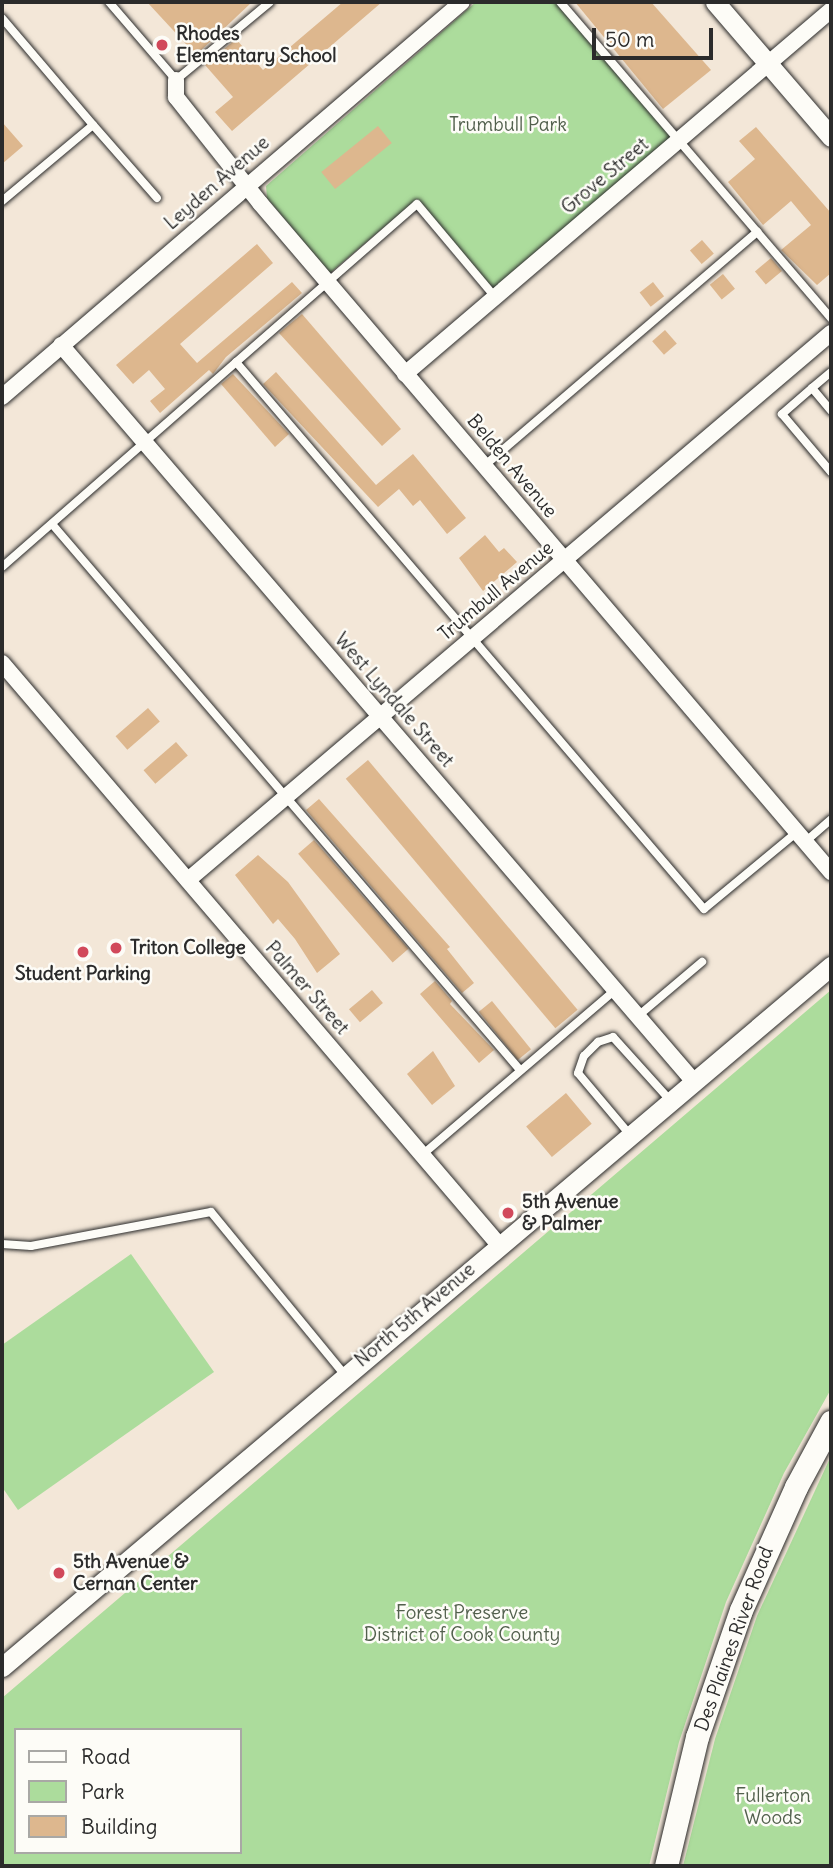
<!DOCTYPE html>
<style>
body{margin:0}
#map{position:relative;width:833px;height:1868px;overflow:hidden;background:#f3e7d8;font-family:Delius,sans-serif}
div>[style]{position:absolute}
.green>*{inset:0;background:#acdc9c}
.building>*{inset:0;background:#ddb78e;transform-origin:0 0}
.roads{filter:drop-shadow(0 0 2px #2b2b2b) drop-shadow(0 0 2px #2b2b2b)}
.service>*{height:8px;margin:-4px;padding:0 4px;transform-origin:4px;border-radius:4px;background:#fdfcf7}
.minor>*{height:16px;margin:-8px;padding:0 8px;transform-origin:8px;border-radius:8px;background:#fdfcf7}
.tertiary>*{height:19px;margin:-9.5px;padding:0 9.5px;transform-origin:9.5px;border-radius:9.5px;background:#fdfcf7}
.secondary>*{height:23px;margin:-11.5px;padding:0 11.5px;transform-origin:11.5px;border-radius:11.5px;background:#fdfcf7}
.dots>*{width:19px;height:19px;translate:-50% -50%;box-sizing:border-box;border:4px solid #fdfcf7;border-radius:50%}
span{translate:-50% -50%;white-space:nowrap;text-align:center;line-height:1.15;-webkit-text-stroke:5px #fdfcf7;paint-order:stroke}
.poi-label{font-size:19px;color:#2b2b2b;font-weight:700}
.left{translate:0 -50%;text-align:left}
.park-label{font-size:19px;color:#52604d}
.street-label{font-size:19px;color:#2b2b2b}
.frame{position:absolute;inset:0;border:4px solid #2b2b2b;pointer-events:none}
.legend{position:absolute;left:14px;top:1728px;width:228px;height:126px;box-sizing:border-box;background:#fdfcf7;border:2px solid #a9a8a5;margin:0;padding:9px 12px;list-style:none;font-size:21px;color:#2b2b2b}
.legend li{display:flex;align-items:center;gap:14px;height:35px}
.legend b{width:35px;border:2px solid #a9a8a5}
.scale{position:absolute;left:592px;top:28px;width:121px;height:32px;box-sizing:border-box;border:4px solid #2b2b2b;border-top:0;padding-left:9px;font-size:21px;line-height:24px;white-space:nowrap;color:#2b2b2b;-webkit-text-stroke:5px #fdfcf7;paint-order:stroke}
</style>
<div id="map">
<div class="green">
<i style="clip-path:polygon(476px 2px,555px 2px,671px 137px,493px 289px,417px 199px,330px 273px,267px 198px,266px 186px)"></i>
<i style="clip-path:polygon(evenodd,831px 990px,831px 1389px,784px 1473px,726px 1602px,679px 1742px,649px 1866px,2px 1866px,2px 1698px,831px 990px,16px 1730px,240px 1730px,240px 1852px,16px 1852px,16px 1730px)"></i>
<i style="clip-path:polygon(131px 1254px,214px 1372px,18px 1510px,2px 1487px,2px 1345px)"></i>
<i style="clip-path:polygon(831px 1456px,831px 1866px,683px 1866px,715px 1739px,757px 1616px)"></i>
</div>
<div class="building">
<i style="clip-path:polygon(147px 2px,252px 2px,196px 55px)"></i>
<i style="clip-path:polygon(343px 2px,382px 2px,232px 131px,215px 112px,233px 97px,205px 65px,236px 39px,263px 70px)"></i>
<i style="clip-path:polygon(575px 2px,651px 2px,711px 70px,663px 109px)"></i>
<i style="clip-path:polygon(2px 122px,23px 146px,2px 164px)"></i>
<i style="left:378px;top:126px;width:22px;height:73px;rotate:51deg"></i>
<i style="clip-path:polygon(756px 127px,831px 213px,831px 273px,817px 285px,781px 250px,811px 225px,791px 201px,763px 225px,728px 182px,755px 159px,739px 141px)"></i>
<i style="left:702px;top:240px;width:18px;height:16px;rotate:49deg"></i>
<i style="clip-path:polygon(257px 244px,273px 263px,180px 344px,197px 363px,292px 282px,302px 293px,226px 357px,213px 374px,209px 370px,160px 413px,150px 401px,165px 389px,149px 370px,133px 384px,116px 365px)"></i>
<i style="left:771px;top:258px;width:17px;height:21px;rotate:50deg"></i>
<i style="left:723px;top:274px;width:19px;height:17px;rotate:51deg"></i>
<i style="left:653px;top:282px;width:18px;height:17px;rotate:52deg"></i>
<i style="clip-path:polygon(302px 314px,401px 429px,382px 446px,279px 333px)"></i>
<i style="left:665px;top:330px;width:18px;height:17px;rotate:49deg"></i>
<i style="clip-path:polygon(276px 372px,376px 485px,413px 454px,466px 518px,447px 534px,420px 500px,413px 506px,399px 489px,378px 507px,263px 384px)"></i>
<i style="clip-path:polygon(233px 374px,289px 434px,275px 447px,221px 384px)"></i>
<i style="clip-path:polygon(485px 535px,499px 552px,504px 548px,517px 562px,483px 591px,459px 558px)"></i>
<i style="left:148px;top:708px;width:18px;height:43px;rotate:49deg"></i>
<i style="left:176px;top:742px;width:18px;height:43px;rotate:49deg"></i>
<i style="left:368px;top:760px;width:326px;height:29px;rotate:50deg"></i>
<i style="clip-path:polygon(319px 799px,450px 947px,447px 949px,474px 983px,462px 993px,306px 810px)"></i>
<i style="left:314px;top:840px;width:144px;height:21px;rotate:49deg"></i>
<i style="clip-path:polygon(258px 855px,288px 882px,340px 954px,317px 973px,295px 939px,278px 919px,273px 924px,235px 875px)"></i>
<i style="clip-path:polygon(435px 981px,452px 1001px,450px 1004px,494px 1050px,479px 1063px,420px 994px)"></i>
<i style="left:372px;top:990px;width:17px;height:30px;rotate:50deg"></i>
<i style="left:492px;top:1001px;width:62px;height:17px;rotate:51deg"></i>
<i style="clip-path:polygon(433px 1051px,455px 1086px,432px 1105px,407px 1074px)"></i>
<i style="left:566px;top:1093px;width:40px;height:52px;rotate:50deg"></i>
</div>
<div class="roads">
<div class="service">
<i style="left:109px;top:2px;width:103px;rotate:49.3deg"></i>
<i style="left:176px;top:80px;width:122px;rotate:-39.7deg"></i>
<i style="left:560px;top:2px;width:416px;rotate:49.4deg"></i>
<i style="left:2px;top:18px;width:140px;rotate:49.6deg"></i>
<i style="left:93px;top:125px;width:119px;rotate:140.1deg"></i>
<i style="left:93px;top:125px;width:97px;rotate:48.8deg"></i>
<i style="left:236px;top:362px;width:720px;rotate:49.45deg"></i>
<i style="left:704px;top:909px;width:121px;rotate:-39.6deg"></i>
<i style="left:831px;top:372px;width:25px;rotate:140deg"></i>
<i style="left:812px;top:388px;width:30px;rotate:50deg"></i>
<i style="left:812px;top:388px;width:40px;rotate:139deg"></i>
<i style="left:782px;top:414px;width:76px;rotate:49.8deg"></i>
<i style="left:484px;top:466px;width:360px;rotate:-40.6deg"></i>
<i style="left:52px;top:524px;width:719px;rotate:49.4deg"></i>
<i style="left:2px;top:567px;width:551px;rotate:-41.18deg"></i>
<i style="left:417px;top:204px;width:121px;rotate:50deg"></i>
<i style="left:805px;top:842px;width:35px;rotate:-41deg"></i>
<i style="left:638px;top:1016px;width:84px;rotate:-40.2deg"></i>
<i style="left:631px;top:1136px;width:82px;rotate:-130.1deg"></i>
<i style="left:578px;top:1073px;width:18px;rotate:-71deg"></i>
<i style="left:584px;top:1056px;width:20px;rotate:-45deg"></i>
<i style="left:598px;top:1042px;width:16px;rotate:-18deg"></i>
<i style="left:613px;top:1037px;width:85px;rotate:47.9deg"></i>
<i style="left:422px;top:1155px;width:254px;rotate:-40.5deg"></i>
<i style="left:2px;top:1244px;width:29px;rotate:4deg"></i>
<i style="left:31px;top:1246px;width:183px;rotate:-10.7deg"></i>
<i style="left:211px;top:1212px;width:210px;rotate:50.6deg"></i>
</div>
<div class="minor">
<i style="left:176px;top:80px;width:17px;rotate:90deg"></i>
<i style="left:176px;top:97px;width:135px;rotate:51.6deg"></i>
<i style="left:260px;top:203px;width:880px;rotate:49.52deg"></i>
<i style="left:61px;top:345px;width:973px;rotate:49.33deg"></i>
<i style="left:405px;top:374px;width:560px;rotate:-40.51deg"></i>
<i style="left:2px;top:397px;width:606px;rotate:-40.65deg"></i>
<i style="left:2px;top:663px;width:765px;rotate:49.5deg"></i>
<i style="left:188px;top:880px;width:844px;rotate:-40.39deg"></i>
</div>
<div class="tertiary">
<i style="left:715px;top:2px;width:178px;rotate:49.3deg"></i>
<i style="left:2px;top:1667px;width:1086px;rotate:-40.22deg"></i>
</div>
<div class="secondary">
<i style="left:666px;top:1866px;width:133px;rotate:-76.5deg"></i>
<i style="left:697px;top:1737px;width:134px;rotate:-70.9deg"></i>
<i style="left:741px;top:1610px;width:135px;rotate:-65.9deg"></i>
<i style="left:796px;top:1487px;width:74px;rotate:-61.7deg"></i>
</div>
</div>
<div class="dots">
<i style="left:162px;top:45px;background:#d1495b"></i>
<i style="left:116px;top:948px;background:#d1495b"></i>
<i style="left:83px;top:952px;background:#d1495b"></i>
<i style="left:508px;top:1213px;background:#d1495b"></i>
<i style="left:59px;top:1573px;background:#d1495b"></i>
</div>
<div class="poi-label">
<span class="left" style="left:176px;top:45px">Rhodes<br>Elementary School</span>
<span class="left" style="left:130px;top:948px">Triton College</span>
<span style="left:83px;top:974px">Student Parking</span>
<span class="left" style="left:522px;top:1213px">5th Avenue<br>&amp; Palmer</span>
<span class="left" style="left:73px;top:1573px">5th Avenue &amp;<br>Cernan Center</span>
</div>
<div class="park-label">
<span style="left:508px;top:125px">Trumbull Park</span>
<span style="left:462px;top:1624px">Forest Preserve<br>District of Cook County</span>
<span style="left:773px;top:1807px">Fullerton<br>Woods</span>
</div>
<div class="street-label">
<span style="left:605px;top:176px;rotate:-40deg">Grove Street</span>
<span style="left:217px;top:183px;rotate:-41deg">Leyden Avenue</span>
<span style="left:512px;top:466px;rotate:50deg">Belden Avenue</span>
<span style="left:496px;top:591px;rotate:-40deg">Trumbull Avenue</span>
<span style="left:394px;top:700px;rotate:49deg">West Lyndale Street</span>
<span style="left:307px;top:988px;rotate:49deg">Palmer Street</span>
<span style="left:415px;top:1315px;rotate:-40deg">North 5th Avenue</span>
<span style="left:734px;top:1639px;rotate:-70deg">Des Plaines River Road</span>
</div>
<div class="frame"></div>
<ul class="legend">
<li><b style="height:9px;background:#fdfcf7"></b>Road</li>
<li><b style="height:19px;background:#acdc9c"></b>Park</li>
<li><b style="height:19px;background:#ddb78e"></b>Building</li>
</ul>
<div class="scale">50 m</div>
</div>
